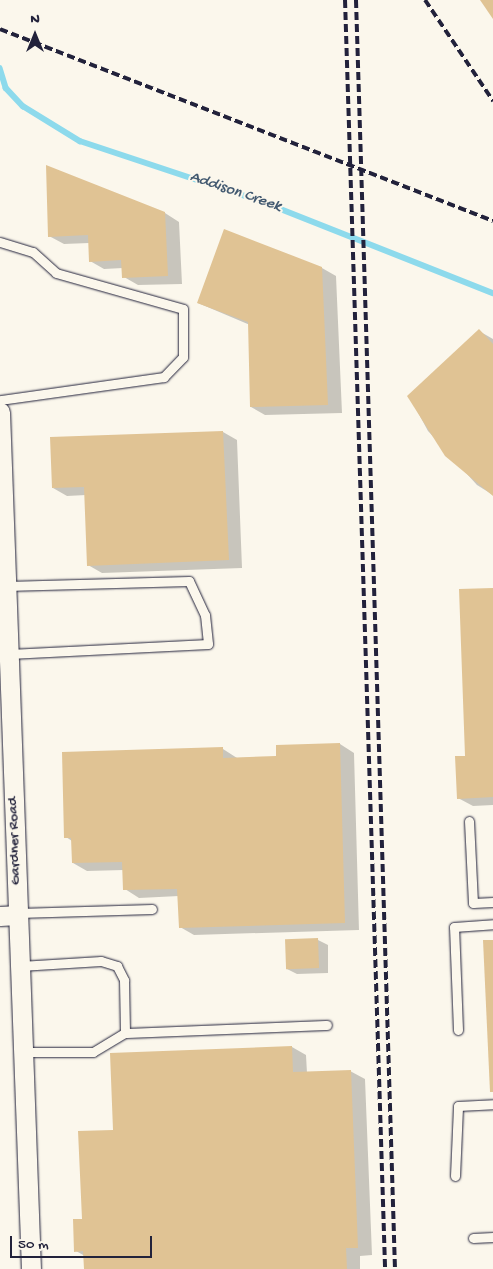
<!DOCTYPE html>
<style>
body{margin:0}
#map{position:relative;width:493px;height:1269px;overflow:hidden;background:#fbf7ec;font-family:"Gochi Hand",sans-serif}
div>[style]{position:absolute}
.shadow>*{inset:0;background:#0003}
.stream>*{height:5.5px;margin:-2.75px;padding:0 2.75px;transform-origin:2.75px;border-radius:2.75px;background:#8ddaec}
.building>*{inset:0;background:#e0c394;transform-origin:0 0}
.roads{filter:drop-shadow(0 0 1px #22223b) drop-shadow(0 0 1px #22223b)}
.lane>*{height:9px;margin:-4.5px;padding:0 4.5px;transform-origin:4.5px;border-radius:4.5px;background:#fbf7ec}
.street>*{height:19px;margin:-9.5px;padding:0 9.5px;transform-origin:9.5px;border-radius:9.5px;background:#fbf7ec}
.rail>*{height:4px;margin-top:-2px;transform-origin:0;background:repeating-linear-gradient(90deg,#22223b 0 8px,transparent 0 12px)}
span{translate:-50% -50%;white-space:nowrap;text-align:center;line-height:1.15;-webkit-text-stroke:4px #fbf7ec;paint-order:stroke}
.street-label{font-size:15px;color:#22223b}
.water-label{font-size:16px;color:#425970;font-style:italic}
.north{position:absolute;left:10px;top:10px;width:50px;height:50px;-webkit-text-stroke:4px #fbf7ec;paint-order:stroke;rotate:0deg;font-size:14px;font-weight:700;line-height:20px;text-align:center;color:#22223b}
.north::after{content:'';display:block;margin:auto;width:18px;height:22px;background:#22223b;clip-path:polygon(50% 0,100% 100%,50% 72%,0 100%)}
.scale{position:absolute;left:10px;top:1236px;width:142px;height:22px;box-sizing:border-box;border:2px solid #22223b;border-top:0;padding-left:6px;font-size:15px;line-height:18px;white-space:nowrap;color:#22223b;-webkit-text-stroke:4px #fbf7ec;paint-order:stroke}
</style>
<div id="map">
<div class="shadow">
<i style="clip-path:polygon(165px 213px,179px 222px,182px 284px,138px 285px,124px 277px,123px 268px,104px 269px,90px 261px,89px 243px,64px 244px,49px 236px)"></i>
<i style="clip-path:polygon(322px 268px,336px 276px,342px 413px,265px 415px,251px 407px,250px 325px,198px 303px)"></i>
<i style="clip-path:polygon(479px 331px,493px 339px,493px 495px,477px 485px,428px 431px,409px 396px)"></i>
<i style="clip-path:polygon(223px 432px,237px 440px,242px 568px,102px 573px,88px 565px,86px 495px,67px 496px,53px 488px)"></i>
<i style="clip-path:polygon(493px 589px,493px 805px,473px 806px,458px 798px)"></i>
<i style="clip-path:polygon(340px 744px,354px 753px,359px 930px,194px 935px,180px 927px,179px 896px,139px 898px,125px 889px,124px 870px,87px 871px,73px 863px,72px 841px,66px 837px,223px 749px,237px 758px,278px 757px)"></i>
<i style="clip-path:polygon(318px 940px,328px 945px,328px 973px,297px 974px,287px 969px)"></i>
<i style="clip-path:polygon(292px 1047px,306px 1055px,307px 1073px,350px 1071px,365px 1079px,372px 1255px,360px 1256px,360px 1269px,86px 1269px,85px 1256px,76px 1251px,115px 1131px)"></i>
</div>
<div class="stream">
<i style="left:0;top:68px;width:21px;rotate:73deg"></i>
<i style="left:6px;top:88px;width:25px;rotate:47deg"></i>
<i style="left:23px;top:106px;width:67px;rotate:31.6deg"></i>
<i style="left:80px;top:141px;width:193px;rotate:18.4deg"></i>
<i style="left:263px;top:202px;width:247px;rotate:21.6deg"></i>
</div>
<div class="building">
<i style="clip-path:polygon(480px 0,493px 0,493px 19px)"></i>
<i style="clip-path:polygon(46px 165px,165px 212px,168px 276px,122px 278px,121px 260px,89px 262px,88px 235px,48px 237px)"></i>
<i style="clip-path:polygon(224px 229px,322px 267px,328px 405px,250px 407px,248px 322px,197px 303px)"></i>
<i style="clip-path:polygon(479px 329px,493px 344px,493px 496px,445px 456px,407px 396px)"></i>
<i style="clip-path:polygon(223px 431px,229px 560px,87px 566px,84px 487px,52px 488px,50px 437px)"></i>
<i style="clip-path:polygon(493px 588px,493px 797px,457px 799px,455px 756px,465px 756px,459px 589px)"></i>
<i style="clip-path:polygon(340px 743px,345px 923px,179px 928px,177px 889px,123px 890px,122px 862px,72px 863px,71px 838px,64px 838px,62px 752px,223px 747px,223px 758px,276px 756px,276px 745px)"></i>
<i style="left:318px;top:938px;width:30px;height:33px;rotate:88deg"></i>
<i style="clip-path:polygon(483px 940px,493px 940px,493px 1092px,490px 1092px)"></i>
<i style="clip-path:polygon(292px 1046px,293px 1072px,351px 1070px,358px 1248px,346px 1248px,347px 1269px,84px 1269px,83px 1251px,74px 1252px,73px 1219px,82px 1219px,78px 1131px,113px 1130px,110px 1053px)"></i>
</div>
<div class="roads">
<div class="lane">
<i style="left:0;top:242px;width:34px;rotate:17deg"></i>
<i style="left:33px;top:252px;width:31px;rotate:42deg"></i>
<i style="left:56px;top:273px;width:132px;rotate:15.8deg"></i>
<i style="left:183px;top:309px;width:48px;rotate:90deg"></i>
<i style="left:183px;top:357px;width:28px;rotate:134deg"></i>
<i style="left:164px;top:377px;width:166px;rotate:172deg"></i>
<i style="left:6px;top:586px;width:183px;rotate:-1.6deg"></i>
<i style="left:189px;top:581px;width:38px;rotate:65deg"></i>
<i style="left:205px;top:615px;width:29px;rotate:84deg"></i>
<i style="left:208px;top:644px;width:199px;rotate:177.1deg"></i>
<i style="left:469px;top:821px;width:82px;rotate:87.2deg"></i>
<i style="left:473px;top:903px;width:20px;rotate:-3deg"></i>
<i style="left:18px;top:913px;width:134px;rotate:-1.7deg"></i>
<i style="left:20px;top:966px;width:81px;rotate:-3.5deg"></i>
<i style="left:101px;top:961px;width:17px;rotate:17deg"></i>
<i style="left:117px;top:966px;width:16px;rotate:63deg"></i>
<i style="left:124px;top:980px;width:53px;rotate:88.9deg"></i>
<i style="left:458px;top:1030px;width:103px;rotate:-92.2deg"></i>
<i style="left:454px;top:927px;width:39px;rotate:-4deg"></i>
<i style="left:23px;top:1052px;width:70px"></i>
<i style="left:93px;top:1052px;width:37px;rotate:-31deg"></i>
<i style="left:125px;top:1033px;width:202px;rotate:-2.3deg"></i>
<i style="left:455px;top:1176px;width:70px;rotate:-87.5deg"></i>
<i style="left:458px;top:1106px;width:35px;rotate:-3deg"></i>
<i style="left:473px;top:1238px;width:20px;rotate:-3deg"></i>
</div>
<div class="street">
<i style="left:0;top:412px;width:858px;rotate:87.93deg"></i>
<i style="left:0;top:916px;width:18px;rotate:-3deg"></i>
</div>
</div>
<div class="rail">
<i style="left:345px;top:0;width:1270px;rotate:88.19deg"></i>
<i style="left:356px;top:0;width:1270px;rotate:88.24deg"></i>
<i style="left:425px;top:0;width:122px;rotate:56deg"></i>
<i style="left:0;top:29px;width:529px;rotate:21.28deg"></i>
</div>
<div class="street-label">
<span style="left:15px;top:841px;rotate:-92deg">Gardner Road</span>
</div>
<div class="water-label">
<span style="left:235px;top:193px;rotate:19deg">Addison Creek</span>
</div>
<div class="north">N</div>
<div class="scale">50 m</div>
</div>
